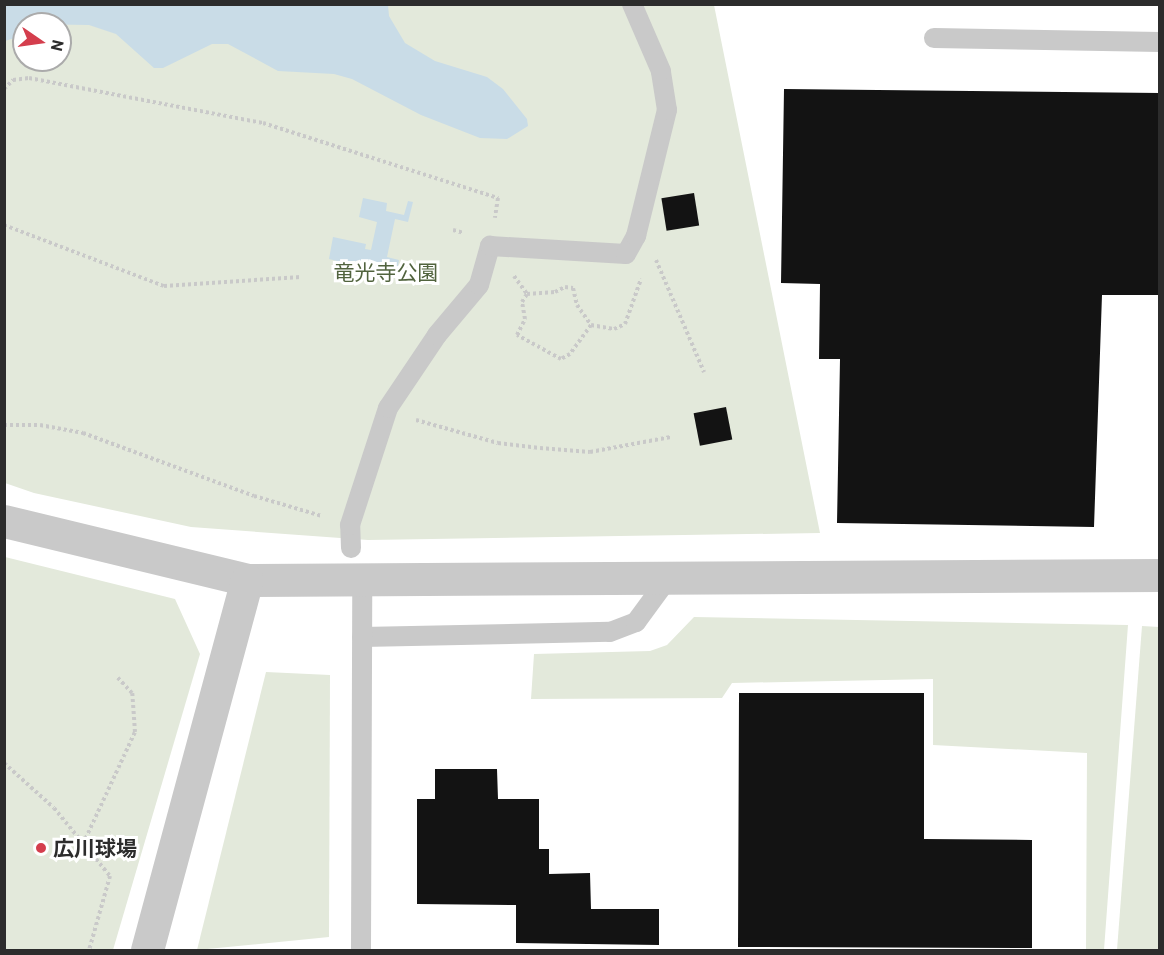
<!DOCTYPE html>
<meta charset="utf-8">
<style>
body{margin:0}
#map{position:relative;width:1164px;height:955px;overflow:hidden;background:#fff;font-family:Barlow,"Noto Sans JP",sans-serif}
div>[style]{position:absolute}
.green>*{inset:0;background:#e3e9db}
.water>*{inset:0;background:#c9dce7}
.building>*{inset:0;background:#131313;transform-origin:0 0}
.path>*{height:4px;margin-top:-2px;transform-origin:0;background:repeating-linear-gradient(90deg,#c9c9c9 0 3px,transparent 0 6px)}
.service>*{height:20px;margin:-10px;padding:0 10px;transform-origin:10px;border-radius:10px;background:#c9c9c9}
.tertiary>*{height:33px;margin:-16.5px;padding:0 16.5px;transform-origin:16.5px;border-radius:16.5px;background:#c9c9c9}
.dots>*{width:16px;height:16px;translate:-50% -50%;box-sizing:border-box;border:3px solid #fff;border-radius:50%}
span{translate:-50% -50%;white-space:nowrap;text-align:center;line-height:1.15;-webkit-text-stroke:6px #fff;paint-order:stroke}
.park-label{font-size:21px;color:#51633e}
.poi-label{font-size:21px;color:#2c2c2c;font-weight:700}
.left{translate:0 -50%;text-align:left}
.frame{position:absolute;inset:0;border:6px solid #2c2c2c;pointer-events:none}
.north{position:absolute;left:12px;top:12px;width:60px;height:60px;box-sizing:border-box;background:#fff;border:2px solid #ababab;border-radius:50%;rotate:103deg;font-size:16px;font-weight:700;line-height:24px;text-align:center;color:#2c2c2c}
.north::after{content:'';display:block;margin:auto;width:21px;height:27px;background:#d43e4d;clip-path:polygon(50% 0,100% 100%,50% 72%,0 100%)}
</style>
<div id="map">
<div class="green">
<i style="clip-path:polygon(evenodd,5px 5px,714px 5px,820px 533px,368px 540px,191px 527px,34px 493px,5px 483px,5px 5px,24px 24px,60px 24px,60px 60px,24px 60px,24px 24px)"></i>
<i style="clip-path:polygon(5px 557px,175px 599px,200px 654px,113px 950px,5px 950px)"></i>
<i style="clip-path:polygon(694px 617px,1128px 625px,1104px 950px,1086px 950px,1087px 753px,933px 745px,933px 679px,732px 683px,722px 698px,531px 699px,534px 654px,650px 651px,667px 645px)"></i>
<i style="clip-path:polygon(1142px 626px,1159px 627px,1159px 950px,1117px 950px)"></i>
<i style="clip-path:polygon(266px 672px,330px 675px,329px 937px,197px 950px)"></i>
</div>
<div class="water">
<i style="clip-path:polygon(5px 4px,388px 5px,389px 16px,405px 43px,435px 61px,487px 77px,503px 89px,527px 119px,528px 126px,507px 139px,480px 138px,421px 115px,352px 79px,334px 74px,278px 71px,228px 44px,212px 44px,163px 68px,154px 68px,116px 34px,89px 25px,24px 24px,24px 35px,5px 41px)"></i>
<i style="clip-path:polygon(363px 198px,387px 203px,386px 211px,404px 215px,408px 201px,413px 202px,408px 222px,395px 219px,387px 257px,399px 260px,397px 271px,370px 270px,368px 276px,340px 270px,341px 262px,329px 259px,333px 237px,366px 244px,365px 249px,371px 250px,377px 222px,359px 217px)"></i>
</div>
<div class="building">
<i style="clip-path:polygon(784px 89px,1160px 93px,1160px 295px,1102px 295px,1094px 527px,837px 523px,840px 359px,819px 359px,820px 284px,781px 283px)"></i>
<i style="left:694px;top:193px;width:33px;height:33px;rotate:81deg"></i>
<i style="left:726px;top:407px;width:33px;height:33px;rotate:79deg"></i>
<i style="clip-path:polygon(739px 693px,924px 693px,924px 839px,1032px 840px,1032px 948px,738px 947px)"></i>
<i style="clip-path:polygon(435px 769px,497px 769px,498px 799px,539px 799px,539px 849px,549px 849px,549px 874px,590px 873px,591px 909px,659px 909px,659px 945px,516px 943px,516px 905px,417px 904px,417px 799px,435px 799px)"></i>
</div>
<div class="path">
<i style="left:4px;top:89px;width:13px;rotate:-45deg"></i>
<i style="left:13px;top:80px;width:16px;rotate:-7deg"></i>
<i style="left:29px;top:78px;width:238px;rotate:10.9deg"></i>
<i style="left:263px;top:123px;width:247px;rotate:17.7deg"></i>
<i style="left:498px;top:198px;width:20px;rotate:99deg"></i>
<i style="left:4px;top:225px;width:171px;rotate:20.9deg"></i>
<i style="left:164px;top:286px;width:137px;rotate:-3.8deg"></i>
<i style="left:453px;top:230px;width:11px;rotate:15deg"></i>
<i style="left:656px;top:260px;width:122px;rotate:66.8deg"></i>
<i style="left:514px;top:276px;width:22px;rotate:54deg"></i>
<i style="left:565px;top:287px;width:8px;rotate:7deg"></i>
<i style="left:573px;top:288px;width:17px;rotate:77deg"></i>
<i style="left:577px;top:305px;width:24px;rotate:55deg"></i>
<i style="left:591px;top:325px;width:36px;rotate:126deg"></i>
<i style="left:570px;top:354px;width:10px;rotate:151deg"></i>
<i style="left:561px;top:359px;width:50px;rotate:-151.4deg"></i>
<i style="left:517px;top:335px;width:18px;rotate:-63deg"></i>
<i style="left:525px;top:319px;width:17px;rotate:-100deg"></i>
<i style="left:522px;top:302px;width:9px;rotate:-58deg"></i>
<i style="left:527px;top:294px;width:28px;rotate:-4deg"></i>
<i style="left:555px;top:292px;width:11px;rotate:-27deg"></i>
<i style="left:591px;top:325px;width:23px;rotate:10deg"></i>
<i style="left:614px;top:329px;width:12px;rotate:-24deg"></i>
<i style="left:625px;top:324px;width:48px;rotate:-70.4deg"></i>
<i style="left:416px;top:420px;width:85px;rotate:15.7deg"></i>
<i style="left:498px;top:443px;width:42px;rotate:6.8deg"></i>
<i style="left:540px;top:448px;width:50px;rotate:4.6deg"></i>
<i style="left:590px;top:452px;width:82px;rotate:-10.5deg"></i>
<i style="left:4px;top:425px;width:36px"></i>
<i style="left:40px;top:425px;width:44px;rotate:10.5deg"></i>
<i style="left:83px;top:433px;width:182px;rotate:20.2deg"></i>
<i style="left:254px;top:496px;width:71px;rotate:16.4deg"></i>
<i style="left:4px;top:763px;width:67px;rotate:42deg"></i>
<i style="left:54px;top:808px;width:88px;rotate:50.5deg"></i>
<i style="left:110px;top:876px;width:77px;rotate:105.8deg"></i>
<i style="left:83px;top:844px;width:123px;rotate:-65.1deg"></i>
<i style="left:135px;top:732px;width:39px;rotate:-94deg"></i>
<i style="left:132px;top:693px;width:21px;rotate:-133deg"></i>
</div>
<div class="service">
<i style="left:934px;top:38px;width:226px;rotate:1deg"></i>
<i style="left:351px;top:548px;width:23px;rotate:-92deg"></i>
<i style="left:350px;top:525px;width:123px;rotate:-72deg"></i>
<i style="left:388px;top:408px;width:88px;rotate:-56.1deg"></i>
<i style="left:437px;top:335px;width:65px;rotate:-50deg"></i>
<i style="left:479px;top:285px;width:41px;rotate:-74.2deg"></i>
<i style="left:490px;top:246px;width:136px;rotate:3.4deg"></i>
<i style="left:626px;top:254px;width:21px;rotate:-61deg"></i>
<i style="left:636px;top:236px;width:130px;rotate:-76.2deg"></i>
<i style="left:667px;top:110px;width:39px;rotate:-99deg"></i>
<i style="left:661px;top:71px;width:73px;rotate:-113.4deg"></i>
<i style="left:362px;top:637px;width:248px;rotate:-1.2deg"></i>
<i style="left:610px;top:632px;width:28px;rotate:-21deg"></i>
<i style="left:636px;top:622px;width:56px;rotate:-53.7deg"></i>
<i style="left:361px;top:950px;width:373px;rotate:-89.8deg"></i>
</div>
<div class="tertiary">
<i style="left:4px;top:521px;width:250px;rotate:13.6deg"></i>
<i style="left:247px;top:580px;width:913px;rotate:-0.31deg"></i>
<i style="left:147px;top:950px;width:383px;rotate:-74.9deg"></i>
</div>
<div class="dots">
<i style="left:41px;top:848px;background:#d43e4d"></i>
</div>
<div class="park-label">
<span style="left:386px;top:272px">竜光寺公園</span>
</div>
<div class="poi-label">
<span class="left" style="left:53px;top:848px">広川球場</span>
</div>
<div class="frame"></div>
<div class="north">N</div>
</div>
